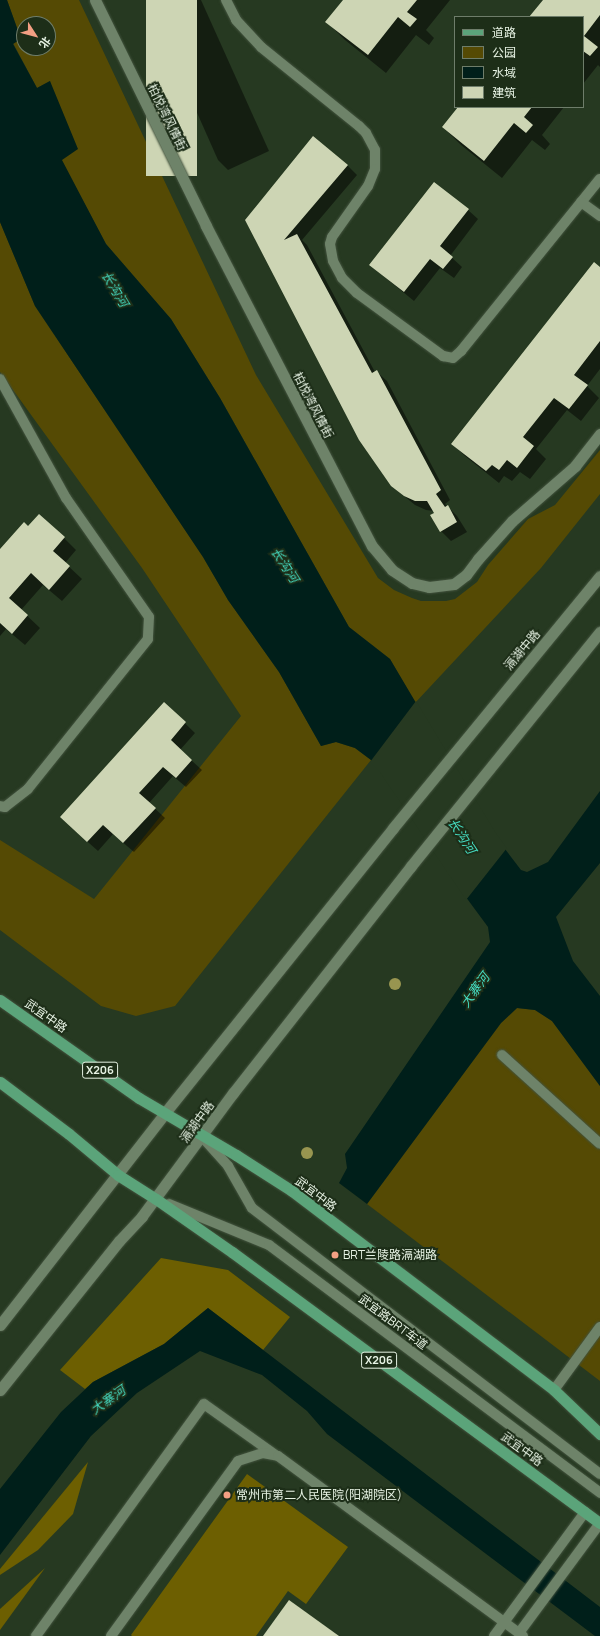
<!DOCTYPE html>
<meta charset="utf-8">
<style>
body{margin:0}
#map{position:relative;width:600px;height:1636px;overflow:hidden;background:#263921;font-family:Manrope,"Noto Sans SC",sans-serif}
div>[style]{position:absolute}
.green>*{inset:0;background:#554a04}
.forest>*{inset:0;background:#6d5f01}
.water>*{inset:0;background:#001f1a}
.pier>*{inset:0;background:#263921}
.shadow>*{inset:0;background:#0007}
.building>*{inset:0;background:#cdd5b4;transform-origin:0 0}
.roads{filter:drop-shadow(0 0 1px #43533e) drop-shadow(0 0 1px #43533e)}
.service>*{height:10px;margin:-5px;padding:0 5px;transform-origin:5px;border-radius:5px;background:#6e8369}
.minor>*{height:11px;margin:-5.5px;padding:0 5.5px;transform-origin:5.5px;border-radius:5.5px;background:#6e8369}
.secondary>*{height:11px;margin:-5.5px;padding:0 5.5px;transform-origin:5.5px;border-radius:5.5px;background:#6e8369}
.primary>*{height:11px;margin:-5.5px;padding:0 5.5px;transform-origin:5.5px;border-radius:5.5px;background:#5ba47a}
.trees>*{width:12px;height:12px;margin:-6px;border-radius:50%;background:#989550}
.dots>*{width:11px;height:11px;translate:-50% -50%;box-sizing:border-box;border:2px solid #1d2e18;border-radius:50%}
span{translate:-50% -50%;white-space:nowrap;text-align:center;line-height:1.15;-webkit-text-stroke:4px #1d2e18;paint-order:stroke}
.shield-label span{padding:1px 3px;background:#1d2e18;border:1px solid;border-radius:3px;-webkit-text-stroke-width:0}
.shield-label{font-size:11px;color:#e7f3e4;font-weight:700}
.street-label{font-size:12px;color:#e7f3e4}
.poi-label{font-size:12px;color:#e7f3e4}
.left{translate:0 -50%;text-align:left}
.water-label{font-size:13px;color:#45dbc1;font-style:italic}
.legend{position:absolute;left:454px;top:16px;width:130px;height:92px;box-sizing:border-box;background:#1d2e18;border:1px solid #6e7d6a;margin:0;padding:5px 7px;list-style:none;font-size:12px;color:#e7f3e4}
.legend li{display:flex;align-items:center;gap:8px;height:20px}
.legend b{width:20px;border:1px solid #6e7d6a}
.north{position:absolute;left:16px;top:16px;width:40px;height:40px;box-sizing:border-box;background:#1d2e18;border:1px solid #6e7d6a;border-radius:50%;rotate:126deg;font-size:11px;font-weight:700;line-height:16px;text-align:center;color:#e7f3e4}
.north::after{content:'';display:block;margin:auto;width:14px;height:18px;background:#f39f83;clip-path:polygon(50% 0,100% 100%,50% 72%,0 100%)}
</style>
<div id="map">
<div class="green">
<i style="clip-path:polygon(evenodd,7px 0,79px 0,256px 375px,378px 578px,394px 590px,412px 598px,421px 601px,446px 601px,455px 599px,477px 582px,488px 565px,528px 519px,555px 505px,600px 450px,600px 494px,541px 568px,415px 703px,390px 659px,349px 627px,220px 398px,171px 319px,106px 244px,61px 160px,50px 81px,37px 88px,13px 43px,21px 39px,7px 0,24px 24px,48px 24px,48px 48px,24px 48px,24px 24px)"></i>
<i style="clip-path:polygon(0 222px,35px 306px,203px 557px,228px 600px,279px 672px,321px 746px,336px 742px,355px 748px,371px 760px,175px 1006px,136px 1016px,101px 1006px,0 930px,0 840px,94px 899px,241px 716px,142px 568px,0 372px)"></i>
<i style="clip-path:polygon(517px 1008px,535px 1010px,552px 1021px,600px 1086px,600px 1381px,367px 1204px,501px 1023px)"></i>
</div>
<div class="forest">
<i style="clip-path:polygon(161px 1258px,228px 1270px,290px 1317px,263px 1350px,208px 1308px,164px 1344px,93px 1382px,85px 1389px,60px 1370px)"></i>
<i style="clip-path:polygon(88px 1462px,73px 1514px,38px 1550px,0 1575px,0 1569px)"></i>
<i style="clip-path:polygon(247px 1474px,348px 1547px,306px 1604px,288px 1591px,256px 1636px,132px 1636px,131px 1635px)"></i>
<i style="clip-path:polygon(45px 1568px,0 1630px,0 1609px)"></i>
</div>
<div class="water">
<i style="clip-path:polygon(0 0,7px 0,21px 39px,13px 44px,37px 88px,50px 81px,78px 149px,62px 160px,106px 244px,171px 319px,220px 398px,349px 627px,390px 659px,495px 836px,521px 870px,527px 872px,548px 862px,600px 791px,600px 863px,556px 917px,573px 961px,600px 996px,600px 1086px,552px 1021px,535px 1010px,517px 1008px,501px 1023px,367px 1204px,339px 1183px,347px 1168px,345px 1154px,490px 942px,488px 927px,457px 885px,381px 771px,371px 760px,355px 748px,336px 742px,321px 746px,279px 672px,228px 600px,203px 557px,35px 306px,0 222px)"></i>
<i style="clip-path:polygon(208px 1308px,600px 1607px,600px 1636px,595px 1636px,327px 1434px,307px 1411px,262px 1375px,200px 1351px,137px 1393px,91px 1436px,0 1555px,0 1489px,61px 1412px,93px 1382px,164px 1344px)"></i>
</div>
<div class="pier">
<i style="clip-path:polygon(416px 701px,497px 835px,507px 848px,466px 900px,380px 772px,370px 762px)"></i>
</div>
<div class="shadow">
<i style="clip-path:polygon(147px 0,201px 0,269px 151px,228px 170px,218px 160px)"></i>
<i style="clip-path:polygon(344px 0,450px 0,426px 30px,434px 38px,429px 45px,416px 35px,386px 73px,345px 40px,327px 22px)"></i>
<i style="clip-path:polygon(544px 0,600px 0,600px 67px,598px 65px,583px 84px,583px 17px,530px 17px)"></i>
<i style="clip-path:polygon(459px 107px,564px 107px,542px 135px,550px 144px,545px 150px,532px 140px,502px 178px,461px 145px,443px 127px)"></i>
<i style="clip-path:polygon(347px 165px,357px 175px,302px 240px,307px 245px,375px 372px,377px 372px,387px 381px,450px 500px,445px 504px,457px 516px,467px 532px,451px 541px,441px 531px,434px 511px,426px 510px,415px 505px,392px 486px,246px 220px)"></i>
<i style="clip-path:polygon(468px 210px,478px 219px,450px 256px,462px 267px,454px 278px,440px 268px,414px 301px,370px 265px)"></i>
<i style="clip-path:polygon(600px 268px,600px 369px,587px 386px,599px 398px,581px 421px,567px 410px,536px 449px,546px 459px,530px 479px,520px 472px,512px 481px,504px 476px,499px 483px,465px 456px,453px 444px)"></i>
<i style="clip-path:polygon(28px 527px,64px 538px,76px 550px,65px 563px,82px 579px,62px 601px,43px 585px,21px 610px,40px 628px,25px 645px,6px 629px,0 636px,0 551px)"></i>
<i style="clip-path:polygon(164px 703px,195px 733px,180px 750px,202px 770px,186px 787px,173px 776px,149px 803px,165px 818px,134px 852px,113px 834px,98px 851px,71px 827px)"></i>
</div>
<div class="building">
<i style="left:146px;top:0;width:51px;height:176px"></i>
<i style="clip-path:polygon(343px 0,417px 0,407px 12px,417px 19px,410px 27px,398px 17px,368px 55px,325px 22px)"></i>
<i style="clip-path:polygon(543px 0,600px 0,600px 15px,584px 36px,598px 47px,590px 56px,583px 51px,583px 17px,529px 17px)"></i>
<i style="clip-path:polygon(458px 107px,532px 107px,524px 117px,533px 125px,526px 133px,514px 123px,484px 161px,442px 127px)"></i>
<i style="clip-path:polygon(313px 136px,348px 165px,284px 240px,297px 234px,372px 373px,377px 370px,441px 490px,436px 494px,445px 507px,448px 505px,457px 522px,440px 532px,430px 515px,434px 513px,427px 501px,415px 501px,404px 496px,391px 486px,359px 440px,245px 220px)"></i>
<i style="clip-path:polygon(434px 182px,469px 209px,440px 246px,453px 257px,443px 269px,430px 259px,404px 292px,369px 265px)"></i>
<i style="clip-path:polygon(594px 262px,600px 267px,600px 341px,574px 375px,588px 385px,569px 409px,554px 398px,523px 437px,534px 446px,517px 468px,507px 460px,499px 470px,492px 465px,486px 471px,451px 444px)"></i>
<i style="clip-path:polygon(39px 514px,65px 537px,53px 551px,70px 566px,49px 590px,31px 573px,9px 598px,28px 615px,12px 634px,0 623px,0 549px,24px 522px,28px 526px)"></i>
<i style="clip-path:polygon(164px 702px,186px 722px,171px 740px,192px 760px,176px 778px,163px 767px,139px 793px,156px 808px,123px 843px,103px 825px,87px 842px,60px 817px)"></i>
<i style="clip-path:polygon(289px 1600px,339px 1636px,263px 1636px)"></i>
</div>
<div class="roads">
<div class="service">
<i style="left:226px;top:0;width:22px;rotate:63deg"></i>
<i style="left:236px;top:20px;width:37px;rotate:47deg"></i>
<i style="left:261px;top:47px;width:126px;rotate:38.9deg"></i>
<i style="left:359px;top:126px;width:10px;rotate:45deg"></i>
<i style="left:366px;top:133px;width:19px;rotate:62deg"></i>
<i style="left:375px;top:150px;width:19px;rotate:90deg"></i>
<i style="left:375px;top:169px;width:18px;rotate:112deg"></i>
<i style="left:368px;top:186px;width:62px;rotate:125.2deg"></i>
<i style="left:332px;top:237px;width:7px;rotate:106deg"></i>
<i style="left:330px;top:244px;width:17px;rotate:80deg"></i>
<i style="left:333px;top:261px;width:19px;rotate:62deg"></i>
<i style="left:342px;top:278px;width:21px;rotate:45deg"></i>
<i style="left:357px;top:293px;width:107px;rotate:36.2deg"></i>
<i style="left:443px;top:356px;width:10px;rotate:11deg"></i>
<i style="left:453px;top:358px;width:11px;rotate:-41deg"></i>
<i style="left:461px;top:351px;width:221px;rotate:-51.1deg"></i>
<i style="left:581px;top:202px;width:24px;rotate:36deg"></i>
<i style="left:0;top:379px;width:136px;rotate:61deg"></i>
<i style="left:66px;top:498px;width:145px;rotate:55.1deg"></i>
<i style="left:149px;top:617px;width:22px;rotate:93deg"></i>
<i style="left:148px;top:639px;width:192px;rotate:128.7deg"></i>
<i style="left:28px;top:789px;width:29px;rotate:142deg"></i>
<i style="left:5px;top:807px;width:5px;rotate:-169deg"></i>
<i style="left:502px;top:1055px;width:132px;rotate:42.2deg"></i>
<i style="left:203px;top:1138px;width:38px;rotate:48deg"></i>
<i style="left:228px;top:1166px;width:48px;rotate:60.3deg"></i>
<i style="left:252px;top:1208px;width:438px;rotate:37.4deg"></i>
<i style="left:169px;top:1204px;width:108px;rotate:22.3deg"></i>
<i style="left:269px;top:1245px;width:414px;rotate:36.8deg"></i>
<i style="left:554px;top:1390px;width:78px;rotate:-53.9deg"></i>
<i style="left:519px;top:1633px;width:137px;rotate:-53.6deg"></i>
<i style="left:36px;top:1636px;width:286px;rotate:-54.1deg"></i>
<i style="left:204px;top:1404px;width:86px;rotate:35.5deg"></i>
<i style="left:111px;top:1636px;width:216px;rotate:-54deg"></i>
<i style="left:238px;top:1461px;width:26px;rotate:-18deg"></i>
<i style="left:263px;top:1453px;width:15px;rotate:11deg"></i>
<i style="left:278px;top:1456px;width:304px;rotate:36.3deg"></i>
<i style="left:494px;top:1636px;width:154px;rotate:-53.7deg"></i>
</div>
<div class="minor">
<i style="left:95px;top:0;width:252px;rotate:63.8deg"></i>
<i style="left:206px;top:226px;width:360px;rotate:62.6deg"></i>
<i style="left:372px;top:546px;width:31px;rotate:50deg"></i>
<i style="left:392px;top:570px;width:24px;rotate:33deg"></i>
<i style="left:412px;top:583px;width:17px;rotate:13deg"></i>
<i style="left:429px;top:587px;width:25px;rotate:-7deg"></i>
<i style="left:454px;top:584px;width:15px;rotate:-37deg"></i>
<i style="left:466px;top:575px;width:20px;rotate:-53deg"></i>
<i style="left:478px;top:559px;width:51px;rotate:-48.2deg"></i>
<i style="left:512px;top:521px;width:84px;rotate:-41.1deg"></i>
<i style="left:575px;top:466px;width:41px;rotate:-52deg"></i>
</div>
<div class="secondary">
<i style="left:0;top:1325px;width:267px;rotate:-52.1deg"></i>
<i style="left:164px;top:1114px;width:366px;rotate:-51.3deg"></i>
<i style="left:393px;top:828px;width:326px;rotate:-50.6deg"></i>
<i style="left:0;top:1390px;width:191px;rotate:-51.4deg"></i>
<i style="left:119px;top:1241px;width:34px;rotate:-47deg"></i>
<i style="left:142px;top:1216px;width:153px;rotate:-53.5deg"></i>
<i style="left:233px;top:1093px;width:288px;rotate:-51.9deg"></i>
<i style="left:411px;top:866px;width:301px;rotate:-51.1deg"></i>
</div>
<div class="primary">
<i style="left:0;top:1000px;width:170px;rotate:35.2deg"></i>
<i style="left:139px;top:1098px;width:113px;rotate:30.4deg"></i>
<i style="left:236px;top:1155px;width:67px;rotate:32.7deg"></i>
<i style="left:292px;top:1191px;width:329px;rotate:37.2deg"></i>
<i style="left:554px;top:1390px;width:64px;rotate:43.7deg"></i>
<i style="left:0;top:1082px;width:86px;rotate:37deg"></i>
<i style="left:69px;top:1134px;width:64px;rotate:39.9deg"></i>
<i style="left:118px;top:1175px;width:45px;rotate:32.3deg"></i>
<i style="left:156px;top:1199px;width:93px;rotate:34.9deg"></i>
<i style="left:232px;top:1252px;width:457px;rotate:36.4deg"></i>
</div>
</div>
<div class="trees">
<i style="left:395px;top:984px"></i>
<i style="left:307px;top:1153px"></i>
</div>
<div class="dots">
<i style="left:335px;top:1255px;background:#f39f83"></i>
<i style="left:227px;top:1495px;background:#f39f83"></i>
</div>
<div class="shield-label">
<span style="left:100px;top:1070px">X206</span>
<span style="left:379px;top:1360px">X206</span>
</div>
<div class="street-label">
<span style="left:167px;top:117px;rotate:64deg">柏悦湾风情街</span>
<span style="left:313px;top:405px;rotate:63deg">柏悦湾风情街</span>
<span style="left:522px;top:650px;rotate:-50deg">滆湖中路</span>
<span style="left:46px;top:1016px;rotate:35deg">武宜中路</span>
<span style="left:197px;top:1122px;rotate:-54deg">滆湖中路</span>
<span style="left:316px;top:1194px;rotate:37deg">武宜中路</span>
<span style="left:393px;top:1322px;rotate:37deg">武宜路BRT车道</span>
<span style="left:522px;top:1449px;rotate:36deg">武宜中路</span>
</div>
<div class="poi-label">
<span class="left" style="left:343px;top:1255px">BRT兰陵路滆湖路</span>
<span class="left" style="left:236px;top:1495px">常州市第二人民医院(阳湖院区)</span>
</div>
<div class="water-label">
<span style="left:115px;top:289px;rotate:59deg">长沟河</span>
<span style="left:285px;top:565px;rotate:57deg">长沟河</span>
<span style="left:462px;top:836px;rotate:57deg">长沟河</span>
<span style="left:475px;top:990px;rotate:-54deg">大寨河</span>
<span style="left:108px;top:1400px;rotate:-35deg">大寨河</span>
</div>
<ul class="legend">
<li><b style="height:5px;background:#5ba47a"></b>道路</li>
<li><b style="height:11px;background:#554a04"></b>公园</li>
<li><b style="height:11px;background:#001f1a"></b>水域</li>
<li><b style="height:11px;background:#cdd5b4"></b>建筑</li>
</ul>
<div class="north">北</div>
</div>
